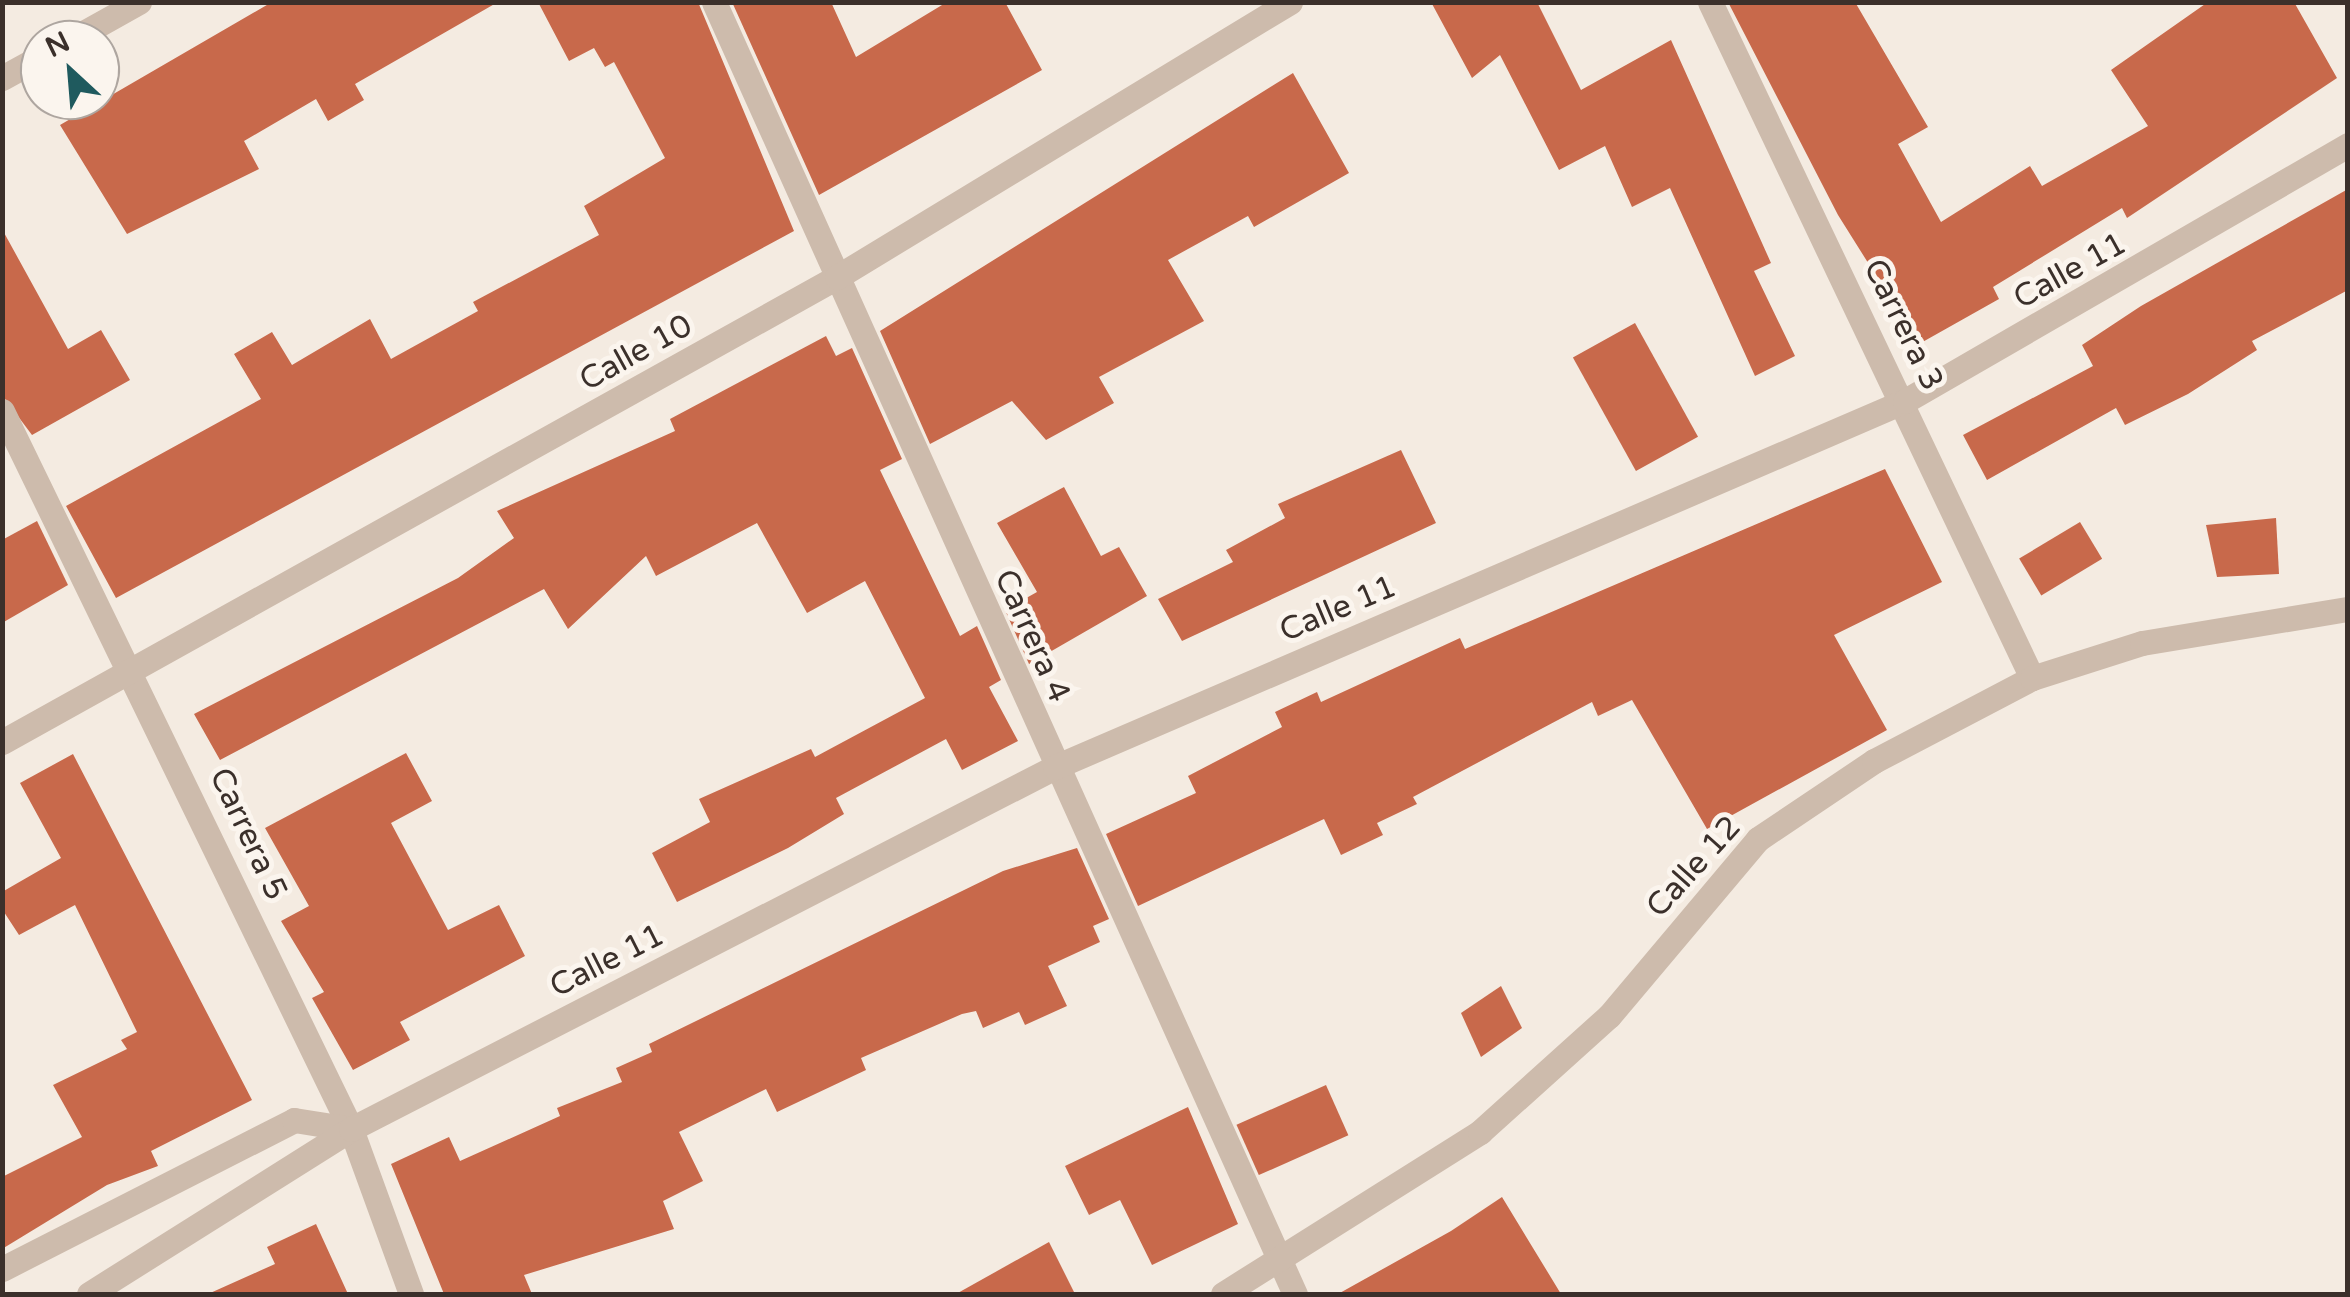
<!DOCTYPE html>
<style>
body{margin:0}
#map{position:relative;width:2350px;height:1297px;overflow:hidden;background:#f4ebe1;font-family:"Varela Round",sans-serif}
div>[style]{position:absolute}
.building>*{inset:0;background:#c8694b;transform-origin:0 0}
.minor>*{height:25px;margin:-12.5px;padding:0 12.5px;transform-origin:12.5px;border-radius:12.5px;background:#cdbbac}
span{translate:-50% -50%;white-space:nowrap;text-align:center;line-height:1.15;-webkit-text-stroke:10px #fbf5ee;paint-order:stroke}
.street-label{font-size:32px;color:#3b302b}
.frame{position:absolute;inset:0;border:5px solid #3b302b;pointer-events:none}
.north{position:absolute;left:20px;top:20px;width:100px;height:100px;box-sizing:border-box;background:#fbf5ee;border:2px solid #aea6a0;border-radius:50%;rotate:334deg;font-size:28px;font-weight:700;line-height:40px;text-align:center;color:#3b302b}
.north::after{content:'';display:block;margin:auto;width:35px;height:45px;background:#1f5a5e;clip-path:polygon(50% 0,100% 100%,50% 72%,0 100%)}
</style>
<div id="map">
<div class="building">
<i style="clip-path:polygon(272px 2px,498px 2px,355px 84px,364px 100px,328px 121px,316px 99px,244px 141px,259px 169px,127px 234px,60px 125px)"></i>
<i style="clip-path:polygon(538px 2px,698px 2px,794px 231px,116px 598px,66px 506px,261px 399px,234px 354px,272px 332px,292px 365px,370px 319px,391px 359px,478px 311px,473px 302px,599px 235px,584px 206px,665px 158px,614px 62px,605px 67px,594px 48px,569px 61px)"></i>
<i style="clip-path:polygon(732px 2px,831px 2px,856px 57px,947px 2px,1005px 2px,1042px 70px,819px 195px)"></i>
<i style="clip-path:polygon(1431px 2px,1537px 2px,1581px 90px,1671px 40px,1771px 263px,1754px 271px,1795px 356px,1755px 376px,1670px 188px,1632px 207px,1605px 146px,1559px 170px,1500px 55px,1472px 78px)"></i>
<i style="clip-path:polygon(1728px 2px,1855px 2px,1928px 127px,1898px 144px,1941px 222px,2030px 166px,2042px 186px,2148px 126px,2111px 70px,2208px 2px,2294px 2px,2337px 78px,2127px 218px,2122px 208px,1993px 287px,1999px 299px,1919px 344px,1838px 215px)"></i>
<i style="clip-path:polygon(1293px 73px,1349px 173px,1254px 227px,1248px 216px,1168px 260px,1204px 321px,1099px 377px,1114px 403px,1046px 440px,1012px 401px,930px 444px,880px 331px)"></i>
<i style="clip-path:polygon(2348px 189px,2348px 290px,2252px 341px,2257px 350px,2188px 394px,2125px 425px,2116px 408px,1987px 480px,1963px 435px,2093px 366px,2082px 345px,2141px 306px)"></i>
<i style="clip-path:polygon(2px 229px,68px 349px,101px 330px,130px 380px,32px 435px,2px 395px)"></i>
<i style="left:1635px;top:323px;width:130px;height:71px;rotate:61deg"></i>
<i style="clip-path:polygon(826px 336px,836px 356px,852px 348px,902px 459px,880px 470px,960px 636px,977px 626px,1001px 680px,989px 687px,1018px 741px,962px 770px,946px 739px,836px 798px,844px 814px,788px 848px,677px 902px,652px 853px,710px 822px,699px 799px,811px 749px,815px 757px,925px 698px,865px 581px,807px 613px,757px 523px,656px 576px,646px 556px,568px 629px,544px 589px,220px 760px,194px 714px,458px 578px,514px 538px,497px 511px,675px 431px,670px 419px)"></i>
<i style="clip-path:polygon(1401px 450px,1436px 523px,1182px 641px,1158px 599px,1233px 562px,1226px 550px,1285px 518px,1278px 504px)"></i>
<i style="clip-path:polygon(1885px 469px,1942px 582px,1834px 635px,1887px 730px,1707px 829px,1632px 700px,1598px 716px,1592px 702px,1413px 797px,1417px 804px,1377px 823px,1383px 835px,1341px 855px,1324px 819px,1138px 906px,1106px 834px,1196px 793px,1188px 776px,1282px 727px,1275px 712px,1317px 692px,1321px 702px,1460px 638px,1465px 649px)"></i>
<i style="clip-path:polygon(1064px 487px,1101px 556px,1119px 547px,1147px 596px,1029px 664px,1005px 610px,1037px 592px,997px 523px)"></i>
<i style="clip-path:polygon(2276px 518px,2279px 574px,2217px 577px,2206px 525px)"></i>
<i style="clip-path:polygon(37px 521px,68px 585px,2px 623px,2px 540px)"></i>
<i style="left:2080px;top:522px;width:43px;height:71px;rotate:59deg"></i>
<i style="clip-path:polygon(406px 753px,432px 801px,391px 823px,448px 930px,499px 905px,525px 956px,400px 1022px,410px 1040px,353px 1070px,312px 998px,324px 992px,281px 921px,309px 906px,265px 828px)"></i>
<i style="clip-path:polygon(73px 754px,252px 1100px,151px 1151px,158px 1166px,107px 1185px,2px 1249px,2px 1177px,82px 1137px,53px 1085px,127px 1049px,121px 1040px,137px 1032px,75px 905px,19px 935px,2px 909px,2px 892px,61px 858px,20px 783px)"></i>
<i style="clip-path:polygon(1077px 848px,1109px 919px,1093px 926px,1100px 942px,1048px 966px,1067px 1006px,1025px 1025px,1019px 1012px,983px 1028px,976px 1011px,962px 1014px,861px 1058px,866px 1070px,777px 1112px,766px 1089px,679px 1132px,703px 1181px,663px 1201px,674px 1229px,524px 1275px,532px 1294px,444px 1294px,391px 1164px,449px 1137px,460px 1161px,560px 1116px,557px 1108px,622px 1082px,616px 1068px,652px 1052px,649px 1044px,1003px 871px)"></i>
<i style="clip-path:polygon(1501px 986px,1522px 1028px,1481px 1057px,1461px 1013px)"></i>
<i style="left:1326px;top:1085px;width:55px;height:98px;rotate:66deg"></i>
<i style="clip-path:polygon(1188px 1107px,1238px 1224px,1152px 1265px,1120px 1200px,1089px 1215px,1065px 1166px)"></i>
<i style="clip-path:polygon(1502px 1197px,1561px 1294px,1338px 1294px,1451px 1231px)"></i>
<i style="clip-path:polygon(316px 1224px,348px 1294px,208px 1294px,275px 1264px,267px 1247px)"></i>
<i style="clip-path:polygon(1049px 1242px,1075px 1294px,956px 1294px)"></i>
</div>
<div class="minor">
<i style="left:714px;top:2px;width:1417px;rotate:65.79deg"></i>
<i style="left:1710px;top:2px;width:749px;rotate:64.53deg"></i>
<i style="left:71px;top:40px;width:78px;rotate:-29.2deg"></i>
<i style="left:2px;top:78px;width:43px;rotate:-28.9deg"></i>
<i style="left:2px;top:411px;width:798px;rotate:64.08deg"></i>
<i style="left:351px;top:1129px;width:176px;rotate:70deg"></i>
<i style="left:2px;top:742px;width:956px;rotate:-29.11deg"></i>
<i style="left:837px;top:277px;width:530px;rotate:-31.26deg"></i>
<i style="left:2px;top:1269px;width:328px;rotate:-27deg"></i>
<i style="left:294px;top:1120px;width:58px;rotate:9deg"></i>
<i style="left:89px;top:1294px;width:310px;rotate:-32.2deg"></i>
<i style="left:351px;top:1129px;width:792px;rotate:-27.21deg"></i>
<i style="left:1055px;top:767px;width:925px;rotate:-23.3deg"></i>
<i style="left:1905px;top:401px;width:512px;rotate:-30.02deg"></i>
<i style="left:1223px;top:1294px;width:304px;rotate:-32.2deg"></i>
<i style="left:1480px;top:1132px;width:173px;rotate:-42deg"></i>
<i style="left:1609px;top:1016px;width:231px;rotate:-49.9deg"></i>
<i style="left:1758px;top:839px;width:140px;rotate:-33.9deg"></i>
<i style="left:1874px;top:761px;width:178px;rotate:-27.7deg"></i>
<i style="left:2032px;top:678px;width:115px;rotate:-17.7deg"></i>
<i style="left:2142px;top:643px;width:209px;rotate:-9.4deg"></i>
</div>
<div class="street-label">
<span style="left:2070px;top:271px;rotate:-29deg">Calle 11</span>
<span style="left:1903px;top:325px;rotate:64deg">Carrera 3</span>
<span style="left:636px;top:353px;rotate:-29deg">Calle 10</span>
<span style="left:1338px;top:609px;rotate:-23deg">Calle 11</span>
<span style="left:1032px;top:636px;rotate:66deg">Carrera 4</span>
<span style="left:248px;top:834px;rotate:65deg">Carrera 5</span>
<span style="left:1694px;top:867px;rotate:-48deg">Calle 12</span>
<span style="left:607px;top:961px;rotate:-27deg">Calle 11</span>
</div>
<div class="frame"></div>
<div class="north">N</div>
</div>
